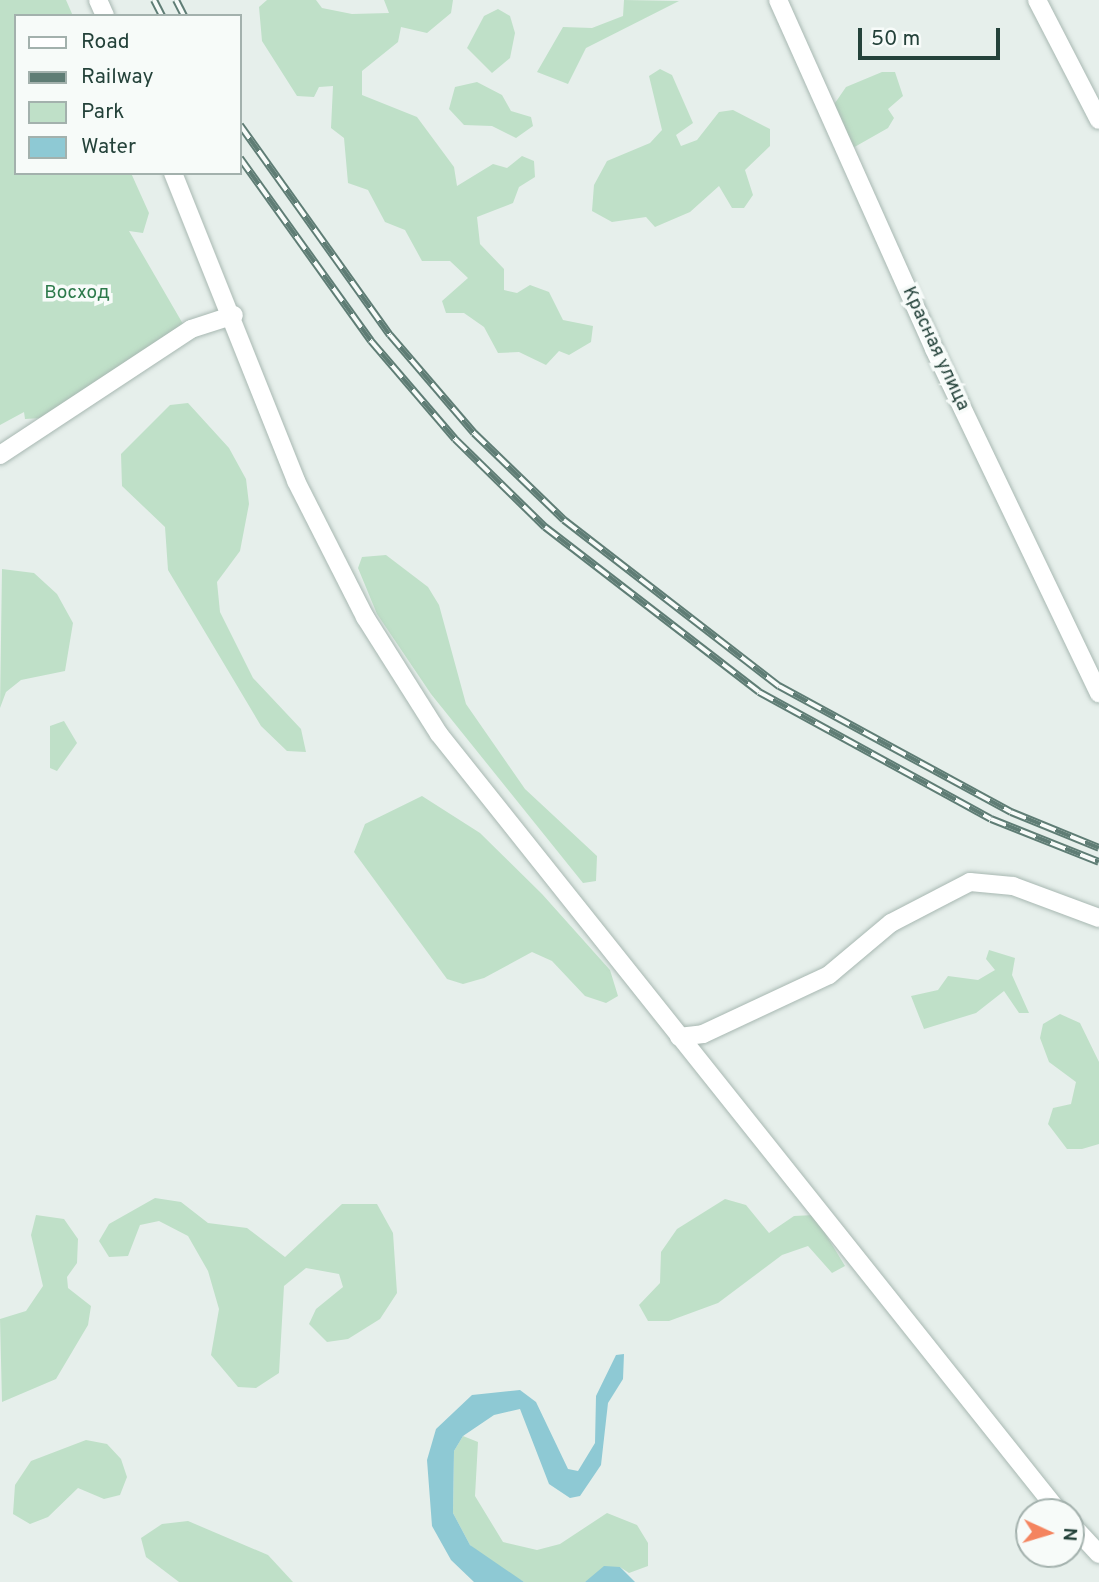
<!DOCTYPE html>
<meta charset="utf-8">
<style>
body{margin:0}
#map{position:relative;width:1099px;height:1582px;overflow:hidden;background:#e6efeb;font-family:Overpass,sans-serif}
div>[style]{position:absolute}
.green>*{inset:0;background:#bfe0c8}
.water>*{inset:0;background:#8ec9d4}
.roads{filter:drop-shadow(0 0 2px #a8b8b2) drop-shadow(0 0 2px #a8b8b2)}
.minor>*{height:18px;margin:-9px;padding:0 9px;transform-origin:9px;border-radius:9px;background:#fff}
.rail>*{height:8px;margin-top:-4px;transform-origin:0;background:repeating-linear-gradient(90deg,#f7fbf9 0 16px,#5f7d75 0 32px);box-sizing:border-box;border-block:2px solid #5f7d75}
span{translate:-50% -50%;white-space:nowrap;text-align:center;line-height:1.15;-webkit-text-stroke:7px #f7fbf9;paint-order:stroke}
.park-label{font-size:19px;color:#2d7a4b}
.street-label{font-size:19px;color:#24423a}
.legend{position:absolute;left:14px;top:14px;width:228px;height:161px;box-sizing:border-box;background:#f7fbf9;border:2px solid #a3b1ad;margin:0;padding:9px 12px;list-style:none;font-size:21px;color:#24423a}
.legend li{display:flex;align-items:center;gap:14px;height:35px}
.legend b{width:35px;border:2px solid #a3b1ad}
.north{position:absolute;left:1015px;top:1498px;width:70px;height:70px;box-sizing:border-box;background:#f7fbf9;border:2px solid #a3b1ad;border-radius:50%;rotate:94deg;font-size:19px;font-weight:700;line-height:28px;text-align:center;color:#24423a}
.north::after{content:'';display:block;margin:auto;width:24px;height:32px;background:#f4845f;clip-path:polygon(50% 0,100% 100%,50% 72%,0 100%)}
.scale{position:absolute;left:858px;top:28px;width:142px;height:32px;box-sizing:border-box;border:4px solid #24423a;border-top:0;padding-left:9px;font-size:21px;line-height:24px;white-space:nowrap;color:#24423a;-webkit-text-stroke:5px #f7fbf9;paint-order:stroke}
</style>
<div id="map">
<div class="green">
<i style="clip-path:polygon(0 0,66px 0,73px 16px,16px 16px,16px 173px,131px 173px,149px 213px,143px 233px,129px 231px,183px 324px,42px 418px,25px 419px,24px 412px,0 425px)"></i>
<i style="clip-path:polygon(267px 0,316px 0,322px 8px,352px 14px,389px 13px,384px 0,453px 0,451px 13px,427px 33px,401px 27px,398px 42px,362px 71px,362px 95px,417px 117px,454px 167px,457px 186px,493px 164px,507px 168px,522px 156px,534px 161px,535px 177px,519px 187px,513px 203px,477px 217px,480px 244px,504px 269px,504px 290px,517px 293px,530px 285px,549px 292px,563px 320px,593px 326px,591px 342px,569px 355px,559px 351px,546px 365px,519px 352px,498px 353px,484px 327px,464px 313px,446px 313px,442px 301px,468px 278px,450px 261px,422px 261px,405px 230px,385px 222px,368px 190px,348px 183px,344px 138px,331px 128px,333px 86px,319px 87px,314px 97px,297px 96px,262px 41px,259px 7px)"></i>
<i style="clip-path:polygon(624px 0,679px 1px,586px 48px,568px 84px,537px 72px,563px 27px,592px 28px,623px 16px)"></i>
<i style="clip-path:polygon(498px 9px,510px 16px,515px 33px,510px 58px,492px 73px,467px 48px,484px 16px)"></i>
<i style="clip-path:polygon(660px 69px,672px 75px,693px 123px,676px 135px,681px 146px,697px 140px,719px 112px,733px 110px,770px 129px,770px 146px,745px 170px,753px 195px,744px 208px,732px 208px,719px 186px,690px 212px,655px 227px,646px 217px,612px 222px,592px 211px,594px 185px,607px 161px,650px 143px,662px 130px,649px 76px)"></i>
<i style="clip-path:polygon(882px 72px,895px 72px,903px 96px,888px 109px,894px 118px,888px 128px,851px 149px,833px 106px,846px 87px)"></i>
<i style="clip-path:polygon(477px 82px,502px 95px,511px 111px,531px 117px,533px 126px,516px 138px,492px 126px,464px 125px,449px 109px,455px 87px)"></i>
<i style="clip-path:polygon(188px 403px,229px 448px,246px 479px,249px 504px,240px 551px,217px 582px,220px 612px,253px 678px,301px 729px,306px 752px,287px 751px,261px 726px,168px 570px,165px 527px,122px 486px,121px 454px,170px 405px)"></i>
<i style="clip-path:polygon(386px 555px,428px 587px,439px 605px,466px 704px,525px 789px,597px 856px,596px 881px,583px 883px,431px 694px,377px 614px,358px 568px,362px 557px)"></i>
<i style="clip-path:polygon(2px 569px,34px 573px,57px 594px,73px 623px,65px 671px,21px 680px,6px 692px,0 708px)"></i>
<i style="clip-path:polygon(64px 721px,77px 743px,57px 771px,50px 768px,50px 726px)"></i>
<i style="clip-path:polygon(422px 796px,480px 833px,542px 894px,610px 970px,618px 996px,606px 1003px,585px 996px,552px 961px,532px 952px,484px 978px,463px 984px,447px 979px,354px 852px,365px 824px)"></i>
<i style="clip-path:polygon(989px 950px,1015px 958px,1012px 975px,1029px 1013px,1019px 1013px,1004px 991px,976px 1013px,924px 1029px,911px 996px,938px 990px,948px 976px,978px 980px,995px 970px,986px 959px)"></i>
<i style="clip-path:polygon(1060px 1014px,1080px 1023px,1099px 1062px,1099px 1144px,1082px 1149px,1067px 1149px,1048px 1124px,1053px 1108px,1071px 1104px,1076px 1082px,1049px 1062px,1040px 1038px,1043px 1024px)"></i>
<i style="clip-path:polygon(155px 1198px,181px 1202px,208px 1223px,247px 1228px,285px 1257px,342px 1204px,377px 1204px,393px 1233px,397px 1293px,380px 1319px,348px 1339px,327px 1342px,309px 1324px,316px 1309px,343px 1287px,339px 1274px,306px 1268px,284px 1286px,279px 1373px,256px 1388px,238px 1387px,211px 1355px,219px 1309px,208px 1271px,188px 1236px,159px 1221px,140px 1225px,128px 1256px,109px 1257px,99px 1241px,109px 1224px)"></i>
<i style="clip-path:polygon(725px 1199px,746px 1205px,769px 1233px,794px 1216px,814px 1215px,845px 1266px,832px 1273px,808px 1246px,782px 1255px,718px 1303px,669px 1321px,648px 1321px,639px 1305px,660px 1283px,661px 1252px,677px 1229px)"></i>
<i style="clip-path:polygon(36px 1215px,64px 1219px,78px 1239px,77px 1263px,67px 1277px,68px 1288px,91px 1306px,88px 1325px,56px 1379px,2px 1402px,0 1319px,26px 1311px,43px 1286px,31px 1235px)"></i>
<i style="clip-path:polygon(463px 1436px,478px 1442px,475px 1496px,503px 1542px,537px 1550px,560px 1544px,607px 1513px,637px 1525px,648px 1543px,648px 1566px,629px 1573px,620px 1567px,585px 1582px,524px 1582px,493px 1565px,470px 1545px,453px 1513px,454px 1451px)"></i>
<i style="clip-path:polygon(86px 1440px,107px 1444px,121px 1459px,127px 1477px,120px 1495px,104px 1499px,78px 1488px,48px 1517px,30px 1524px,13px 1514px,15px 1485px,31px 1461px)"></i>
<i style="clip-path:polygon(188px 1521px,268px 1555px,293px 1582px,179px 1582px,146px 1557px,141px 1538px,162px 1524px)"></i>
</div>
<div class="water">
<i style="clip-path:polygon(624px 1354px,623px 1379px,608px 1403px,601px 1465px,580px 1496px,570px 1498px,549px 1484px,520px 1409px,494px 1415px,463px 1436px,454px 1451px,453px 1513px,470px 1545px,524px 1582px,474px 1582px,451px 1560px,432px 1526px,427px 1460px,436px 1429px,472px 1395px,520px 1390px,536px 1402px,568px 1469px,578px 1471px,595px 1443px,596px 1396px,616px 1355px)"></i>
<i style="clip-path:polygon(604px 1566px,620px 1567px,635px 1582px,585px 1582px)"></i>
</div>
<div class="roads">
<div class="minor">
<i style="left:98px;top:0;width:17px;rotate:66deg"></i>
<i style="left:778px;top:0;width:382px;rotate:65.9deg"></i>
<i style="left:934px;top:349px;width:382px;rotate:64.4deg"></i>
<i style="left:1037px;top:0;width:135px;rotate:62.7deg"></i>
<i style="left:173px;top:173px;width:332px;rotate:68.2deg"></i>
<i style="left:296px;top:481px;width:153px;rotate:63.1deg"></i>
<i style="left:365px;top:617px;width:138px;rotate:57.7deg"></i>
<i style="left:439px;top:734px;width:995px;rotate:51.45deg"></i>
<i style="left:0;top:455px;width:229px;rotate:-33.4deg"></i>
<i style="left:191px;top:329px;width:45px;rotate:-18deg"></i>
<i style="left:679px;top:1037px;width:24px;rotate:-7deg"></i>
<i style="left:703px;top:1034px;width:139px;rotate:-25.1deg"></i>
<i style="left:829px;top:975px;width:81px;rotate:-40deg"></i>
<i style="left:891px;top:923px;width:89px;rotate:-27.4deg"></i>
<i style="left:970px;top:882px;width:43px;rotate:5.3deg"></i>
<i style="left:1013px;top:886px;width:92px;rotate:20.4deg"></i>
<i style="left:1071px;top:1524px;width:41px;rotate:47deg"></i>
</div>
</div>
<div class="rail">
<i style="left:154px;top:0;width:18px;rotate:63deg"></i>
<i style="left:176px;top:0;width:18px;rotate:63deg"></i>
<i style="left:240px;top:125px;width:258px;rotate:54.5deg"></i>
<i style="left:390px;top:335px;width:129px;rotate:49.4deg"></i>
<i style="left:474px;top:433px;width:125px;rotate:44deg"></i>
<i style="left:564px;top:520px;width:272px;rotate:37.7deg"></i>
<i style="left:779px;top:686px;width:264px;rotate:28.5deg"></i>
<i style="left:1011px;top:812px;width:95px;rotate:22.2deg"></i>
<i style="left:240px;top:158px;width:225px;rotate:54.4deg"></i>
<i style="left:371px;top:341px;width:129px;rotate:49.4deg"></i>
<i style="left:455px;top:439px;width:126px;rotate:44.4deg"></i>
<i style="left:545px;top:527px;width:270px;rotate:37.6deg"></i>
<i style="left:759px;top:692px;width:264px;rotate:28.7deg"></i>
<i style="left:991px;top:819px;width:116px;rotate:21.7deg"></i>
</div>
<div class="park-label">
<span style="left:77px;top:294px">Восход</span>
</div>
<div class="street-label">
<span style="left:935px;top:349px;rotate:65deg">Красная улица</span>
</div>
<ul class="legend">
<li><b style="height:9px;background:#fff"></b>Road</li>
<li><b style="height:9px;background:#5f7d75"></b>Railway</li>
<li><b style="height:19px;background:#bfe0c8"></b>Park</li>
<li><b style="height:19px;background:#8ec9d4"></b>Water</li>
</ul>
<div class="north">N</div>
<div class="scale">50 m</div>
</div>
